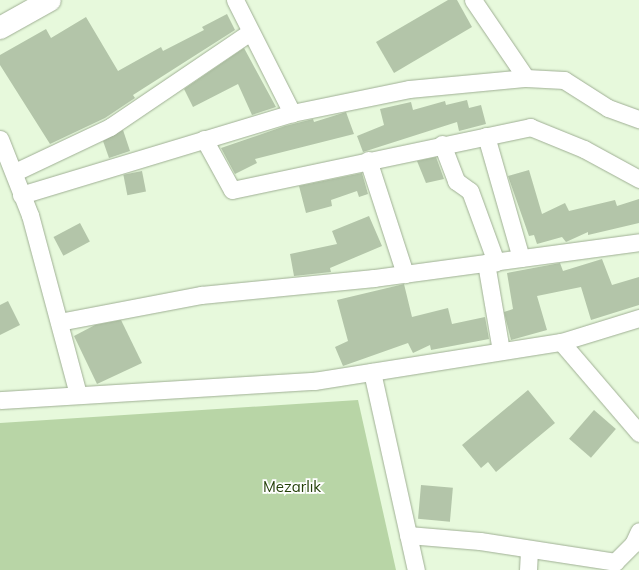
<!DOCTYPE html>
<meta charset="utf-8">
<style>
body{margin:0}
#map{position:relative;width:639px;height:570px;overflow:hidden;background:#e7f9dc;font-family:Mulish,sans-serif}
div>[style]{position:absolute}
.green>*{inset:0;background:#b8d5a6}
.building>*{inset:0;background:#b3c5a9;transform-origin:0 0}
.roads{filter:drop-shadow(0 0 1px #9faf94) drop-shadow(0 0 1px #9faf94)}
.street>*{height:17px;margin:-8.5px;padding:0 8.5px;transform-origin:8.5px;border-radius:8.5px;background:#fff}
.secondary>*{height:22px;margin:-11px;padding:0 11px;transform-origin:11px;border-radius:11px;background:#fff}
span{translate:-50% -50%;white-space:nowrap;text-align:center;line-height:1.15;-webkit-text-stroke:3.5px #fff;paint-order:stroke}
.park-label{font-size:15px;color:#244008}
</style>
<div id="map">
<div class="green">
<i style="clip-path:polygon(358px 400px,396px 570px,0 570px,0 423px)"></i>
</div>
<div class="building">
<i style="clip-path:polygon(448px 0,457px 0,472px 27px,394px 73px,376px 42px)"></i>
<i style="clip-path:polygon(227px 14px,235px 30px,133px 95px,135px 98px,105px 118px,50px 144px,0 65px,0 55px,46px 29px,51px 38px,86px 17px,118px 71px,161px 47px,163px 51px,204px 30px,202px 27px)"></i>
<i style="clip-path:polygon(244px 48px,276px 107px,252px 115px,238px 84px,193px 107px,184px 89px)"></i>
<i style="clip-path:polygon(467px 100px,469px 108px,481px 105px,486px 124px,459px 131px,457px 122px,363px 152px,357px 136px,384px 125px,380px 109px,411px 102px,413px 110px,445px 101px,446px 105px)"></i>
<i style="clip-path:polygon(346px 112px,354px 134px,255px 159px,257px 163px,235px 174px,221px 148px,285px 126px,313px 119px,314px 122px)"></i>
<i style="clip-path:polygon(123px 130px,130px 151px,109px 158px,103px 141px)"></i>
<i style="clip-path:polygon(436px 157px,444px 179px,426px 183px,417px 161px)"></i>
<i style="clip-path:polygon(529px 170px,542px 214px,565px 203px,569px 211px,615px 200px,617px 206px,639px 199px,639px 223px,588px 235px,588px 232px,566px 242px,562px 237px,537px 244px,534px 235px,529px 236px,508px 176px)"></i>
<i style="left:142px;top:171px;width:21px;height:19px;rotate:79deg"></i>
<i style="clip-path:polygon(362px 173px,368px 194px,359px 197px,357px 191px,331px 200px,332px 206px,306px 213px,299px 186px)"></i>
<i style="clip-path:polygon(369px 216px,382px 246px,330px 268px,331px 272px,294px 276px,290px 254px,337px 244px,332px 231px)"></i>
<i style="left:80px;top:223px;width:21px;height:30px;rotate:62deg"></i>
<i style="clip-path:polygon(602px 259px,612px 285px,639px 277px,639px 305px,591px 320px,581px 287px,537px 296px,547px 330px,511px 340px,504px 312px,513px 309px,507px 273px,560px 263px,563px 271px)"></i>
<i style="clip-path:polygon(404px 284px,412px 317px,448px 308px,452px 324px,485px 317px,489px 339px,431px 350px,430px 345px,413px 353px,408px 343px,343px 366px,335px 347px,348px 341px,337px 300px)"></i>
<i style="clip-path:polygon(8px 301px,20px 325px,0 335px,0 305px)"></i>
<i style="clip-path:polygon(121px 320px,142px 363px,97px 384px,74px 336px,95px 325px)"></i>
<i style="clip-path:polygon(528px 390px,555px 423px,496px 472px,488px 462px,481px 468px,462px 445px)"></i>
<i style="left:594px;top:410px;width:29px;height:38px;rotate:41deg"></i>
<i style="left:421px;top:485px;width:32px;height:34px;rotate:5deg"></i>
</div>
<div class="roads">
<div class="street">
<i style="left:235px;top:0;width:127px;rotate:63.2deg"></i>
<i style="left:473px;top:0;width:94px;rotate:55.8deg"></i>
<i style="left:486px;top:136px;width:127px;rotate:74deg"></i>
<i style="left:0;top:139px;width:82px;rotate:68.5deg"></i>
<i style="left:30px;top:215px;width:185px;rotate:75deg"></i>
<i style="left:204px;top:139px;width:58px;rotate:61.2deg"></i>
<i style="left:232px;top:190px;width:305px;rotate:-11.9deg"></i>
<i style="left:530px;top:127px;width:58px;rotate:22.2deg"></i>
<i style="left:584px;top:149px;width:63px;rotate:28.6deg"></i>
<i style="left:442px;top:144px;width:40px;rotate:69deg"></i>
<i style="left:456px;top:181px;width:17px;rotate:36deg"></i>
<i style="left:470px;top:191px;width:76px;rotate:69.9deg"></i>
<i style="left:368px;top:160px;width:120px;rotate:72deg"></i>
<i style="left:15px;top:172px;width:105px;rotate:-25.3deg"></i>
<i style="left:110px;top:127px;width:168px;rotate:-34.1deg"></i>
<i style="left:21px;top:195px;width:283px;rotate:-16.8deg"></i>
<i style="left:292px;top:113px;width:119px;rotate:-11.6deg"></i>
<i style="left:409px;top:89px;width:118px;rotate:-5.4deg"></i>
<i style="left:526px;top:78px;width:38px;rotate:3deg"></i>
<i style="left:564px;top:80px;width:52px;rotate:32.5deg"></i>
<i style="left:608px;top:108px;width:33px;rotate:20deg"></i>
<i style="left:486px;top:263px;width:89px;rotate:80.3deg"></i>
<i style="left:59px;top:322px;width:145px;rotate:-10.8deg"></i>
<i style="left:201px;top:295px;width:174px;rotate:-5.6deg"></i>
<i style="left:374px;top:278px;width:267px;rotate:-7.7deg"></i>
<i style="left:561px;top:342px;width:120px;rotate:49.4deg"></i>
<i style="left:372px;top:372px;width:203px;rotate:77.5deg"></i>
<i style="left:0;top:400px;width:315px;rotate:-3.5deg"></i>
<i style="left:314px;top:381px;width:250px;rotate:-9deg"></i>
<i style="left:561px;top:342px;width:82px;rotate:-17.1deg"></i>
<i style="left:408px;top:535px;width:72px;rotate:4.8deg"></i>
<i style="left:480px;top:541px;width:137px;rotate:8.8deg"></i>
<i style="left:615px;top:562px;width:25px;rotate:-45deg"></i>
<i style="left:633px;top:544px;width:14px;rotate:-65deg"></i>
<i style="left:528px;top:570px;width:20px;rotate:-87deg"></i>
</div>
<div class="secondary">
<i style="left:0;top:28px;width:57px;rotate:-29.2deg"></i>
</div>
</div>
<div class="park-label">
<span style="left:292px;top:487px">Mezarlık</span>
</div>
</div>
